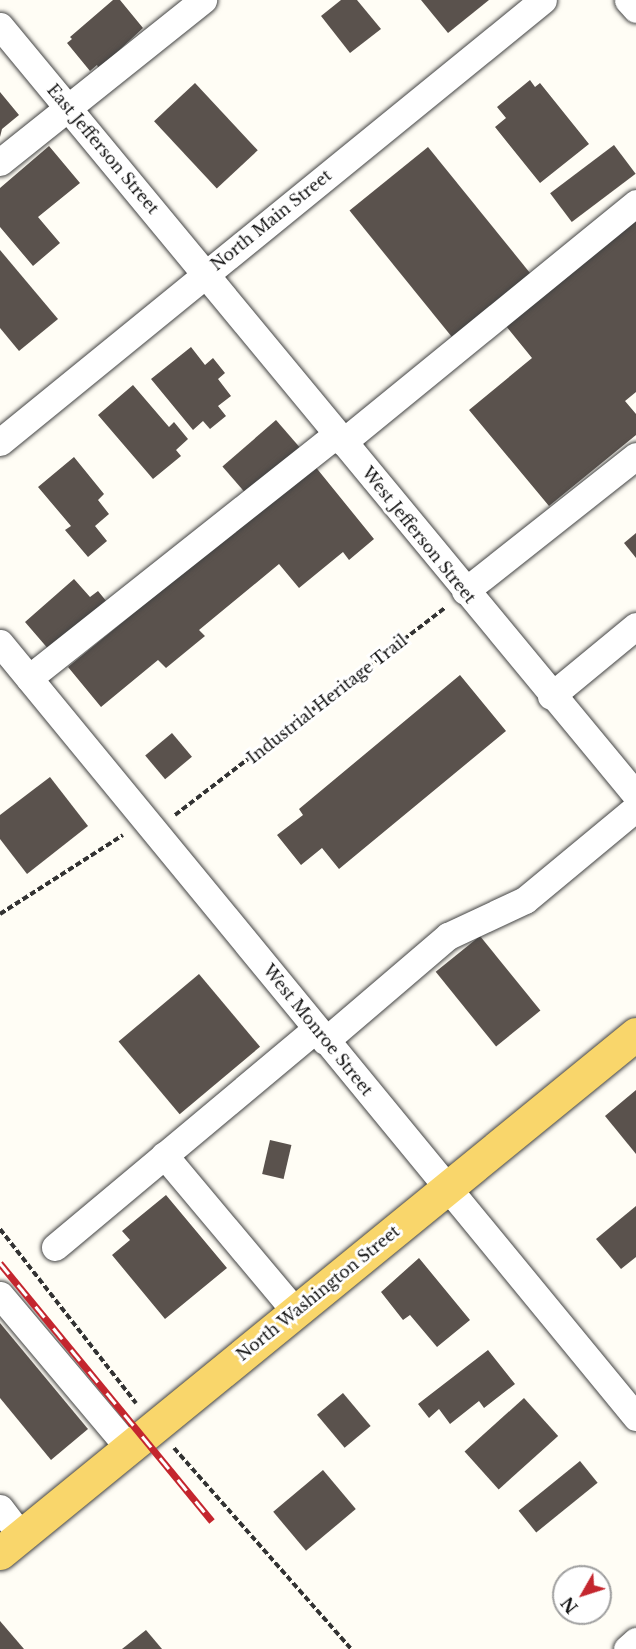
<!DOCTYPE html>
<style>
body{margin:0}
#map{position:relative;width:636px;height:1649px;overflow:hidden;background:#fffdf5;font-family:"Libre Baskerville",serif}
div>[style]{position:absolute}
.building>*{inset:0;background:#5a524d;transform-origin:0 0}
.path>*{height:4px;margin-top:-2px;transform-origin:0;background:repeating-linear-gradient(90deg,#333 0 6px,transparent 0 9px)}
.roads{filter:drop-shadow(0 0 2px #444) drop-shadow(0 0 2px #444)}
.minor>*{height:27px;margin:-13.5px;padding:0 13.5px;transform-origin:13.5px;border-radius:13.5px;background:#fff}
.major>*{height:33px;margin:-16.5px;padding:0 16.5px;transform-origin:16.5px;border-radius:16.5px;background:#f9d66b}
.rail>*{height:7px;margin-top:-3.5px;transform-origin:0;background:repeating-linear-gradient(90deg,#fff 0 14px,#c4262e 0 28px);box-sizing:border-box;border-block:2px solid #c4262e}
span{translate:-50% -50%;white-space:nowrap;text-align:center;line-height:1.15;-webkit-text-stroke:6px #fff;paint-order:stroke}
.street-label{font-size:16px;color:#111}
.north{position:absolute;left:552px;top:1565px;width:60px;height:60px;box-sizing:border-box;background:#fff;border:2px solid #a0a0a0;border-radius:50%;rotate:231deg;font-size:16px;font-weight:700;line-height:24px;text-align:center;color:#111}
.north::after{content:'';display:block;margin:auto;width:21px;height:27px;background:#c4262e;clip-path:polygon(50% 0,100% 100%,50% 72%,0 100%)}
</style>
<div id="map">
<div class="building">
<i style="clip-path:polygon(113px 0,120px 0,143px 28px,99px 69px,97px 65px,90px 71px,67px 43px,72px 39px,70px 37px)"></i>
<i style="clip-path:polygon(341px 0,357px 0,381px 29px,350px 53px,321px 16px)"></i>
<i style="clip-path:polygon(421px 0,489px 0,448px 33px)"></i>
<i style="clip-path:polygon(530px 80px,535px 87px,540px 83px,589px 144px,540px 183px,495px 127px,506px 118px,497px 107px)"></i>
<i style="left:195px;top:83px;width:92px;height:56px;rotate:47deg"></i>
<i style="clip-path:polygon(0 92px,19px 115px,2px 129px,0 137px)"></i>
<i style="left:614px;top:145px;width:36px;height:80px;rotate:53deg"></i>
<i style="clip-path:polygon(49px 146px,80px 183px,38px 217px,60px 243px,33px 266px,0 227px,0 188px)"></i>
<i style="left:428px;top:147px;width:164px;height:101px;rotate:51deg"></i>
<i style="clip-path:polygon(636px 219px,636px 392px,625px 401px,636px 414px,636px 435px,549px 506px,469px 410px,532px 358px,506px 326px)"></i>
<i style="clip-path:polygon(0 250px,58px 319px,19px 351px,0 328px)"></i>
<i style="clip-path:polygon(191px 347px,205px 365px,213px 358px,225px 373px,218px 379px,231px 396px,218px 406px,226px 416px,210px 429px,203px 421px,193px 430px,151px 379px)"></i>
<i style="clip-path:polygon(133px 385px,169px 427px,174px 422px,188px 439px,176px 450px,181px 456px,153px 479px,98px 415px)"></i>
<i style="left:276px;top:420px;width:37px;height:71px;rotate:49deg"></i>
<i style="clip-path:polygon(74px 457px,104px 494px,98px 500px,109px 514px,95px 526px,107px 541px,88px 557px,65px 530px,71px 526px,38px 487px)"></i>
<i style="clip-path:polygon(314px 465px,374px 539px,349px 560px,343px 552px,299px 588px,279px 564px,199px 630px,205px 636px,166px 668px,158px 660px,101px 707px,68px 667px)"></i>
<i style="clip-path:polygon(636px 533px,636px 558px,624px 543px)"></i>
<i style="clip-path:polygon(74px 579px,90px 597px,98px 591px,107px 602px,50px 651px,25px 622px)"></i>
<i style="clip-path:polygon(460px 675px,506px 731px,339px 869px,322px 848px,301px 865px,277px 835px,303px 815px,299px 809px)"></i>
<i style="left:172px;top:733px;width:31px;height:35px;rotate:50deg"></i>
<i style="clip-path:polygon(50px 777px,88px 826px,27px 874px,0 839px,0 815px)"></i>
<i style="left:480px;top:936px;width:96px;height:57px;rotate:51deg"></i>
<i style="left:199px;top:974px;width:95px;height:105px;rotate:50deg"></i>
<i style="clip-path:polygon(636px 1090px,636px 1154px,605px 1116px)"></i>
<i style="left:270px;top:1140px;width:22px;height:35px;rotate:13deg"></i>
<i style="clip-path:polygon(166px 1195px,227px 1268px,165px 1319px,112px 1255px,130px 1240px,122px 1231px)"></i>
<i style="clip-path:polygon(636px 1206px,636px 1257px,621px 1269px,596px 1239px)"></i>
<i style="clip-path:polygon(419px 1258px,470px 1320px,437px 1347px,410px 1315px,403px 1320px,381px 1292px)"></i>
<i style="clip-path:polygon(0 1323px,88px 1429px,51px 1460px,0 1398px)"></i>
<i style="clip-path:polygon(488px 1350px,515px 1384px,484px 1408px,479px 1401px,450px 1424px,439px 1409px,429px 1418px,418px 1404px)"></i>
<i style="left:343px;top:1393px;width:43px;height:34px;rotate:50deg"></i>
<i style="left:524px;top:1398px;width:51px;height:80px;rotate:48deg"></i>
<i style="left:580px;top:1461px;width:28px;height:79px;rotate:51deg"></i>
<i style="left:323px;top:1470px;width:51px;height:65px;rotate:50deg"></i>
<i style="clip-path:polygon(0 1621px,24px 1649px,0 1649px)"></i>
<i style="clip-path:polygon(146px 1630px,162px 1649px,122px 1649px)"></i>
</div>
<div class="path">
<i style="left:175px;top:815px;width:340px;rotate:-37.5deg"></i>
<i style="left:0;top:914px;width:146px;rotate:-32.7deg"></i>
<i style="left:0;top:1229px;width:221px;rotate:52deg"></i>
<i style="left:174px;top:1448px;width:268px;rotate:48.6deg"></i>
</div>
<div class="roads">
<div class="minor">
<i style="left:628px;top:0;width:12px;rotate:48deg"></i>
<i style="left:0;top:26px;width:998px;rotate:50.41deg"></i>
<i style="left:0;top:162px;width:260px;rotate:-38.6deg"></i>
<i style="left:0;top:442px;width:700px;rotate:-39.15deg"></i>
<i style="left:343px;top:442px;width:378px;rotate:-39.2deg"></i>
<i style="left:465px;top:591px;width:218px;rotate:-38.3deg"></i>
<i style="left:0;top:643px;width:1002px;rotate:50.59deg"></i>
<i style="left:29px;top:678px;width:393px;rotate:-38.4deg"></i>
<i style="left:551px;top:696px;width:110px;rotate:-39.5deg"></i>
<i style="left:325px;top:1041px;width:162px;rotate:-40.5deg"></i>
<i style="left:448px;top:936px;width:85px;rotate:-25.1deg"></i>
<i style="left:525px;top:900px;width:144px;rotate:-39.7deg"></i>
<i style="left:164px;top:1155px;width:204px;rotate:50deg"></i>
<i style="left:55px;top:1247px;width:340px;rotate:-39.9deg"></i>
<i style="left:0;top:1295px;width:199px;rotate:49.9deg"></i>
<i style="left:0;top:1508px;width:35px;rotate:53deg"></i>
<i style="left:627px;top:1649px;width:12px;rotate:-42deg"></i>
</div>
<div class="major">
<i style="left:0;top:1553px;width:821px;rotate:-39.22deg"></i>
</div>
</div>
<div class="rail">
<i style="left:0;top:1263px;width:334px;rotate:50.6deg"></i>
</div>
<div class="street-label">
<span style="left:103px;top:149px;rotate:50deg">East Jefferson Street</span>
<span style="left:271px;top:220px;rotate:-39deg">North Main Street</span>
<span style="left:419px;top:535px;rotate:51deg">West Jefferson Street</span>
<span style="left:327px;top:699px;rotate:-38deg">Industrial Heritage Trail</span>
<span style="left:318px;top:1030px;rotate:51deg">West Monroe Street</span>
<span style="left:318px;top:1293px;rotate:-39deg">North Washington Street</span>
</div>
<div class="north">N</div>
</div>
